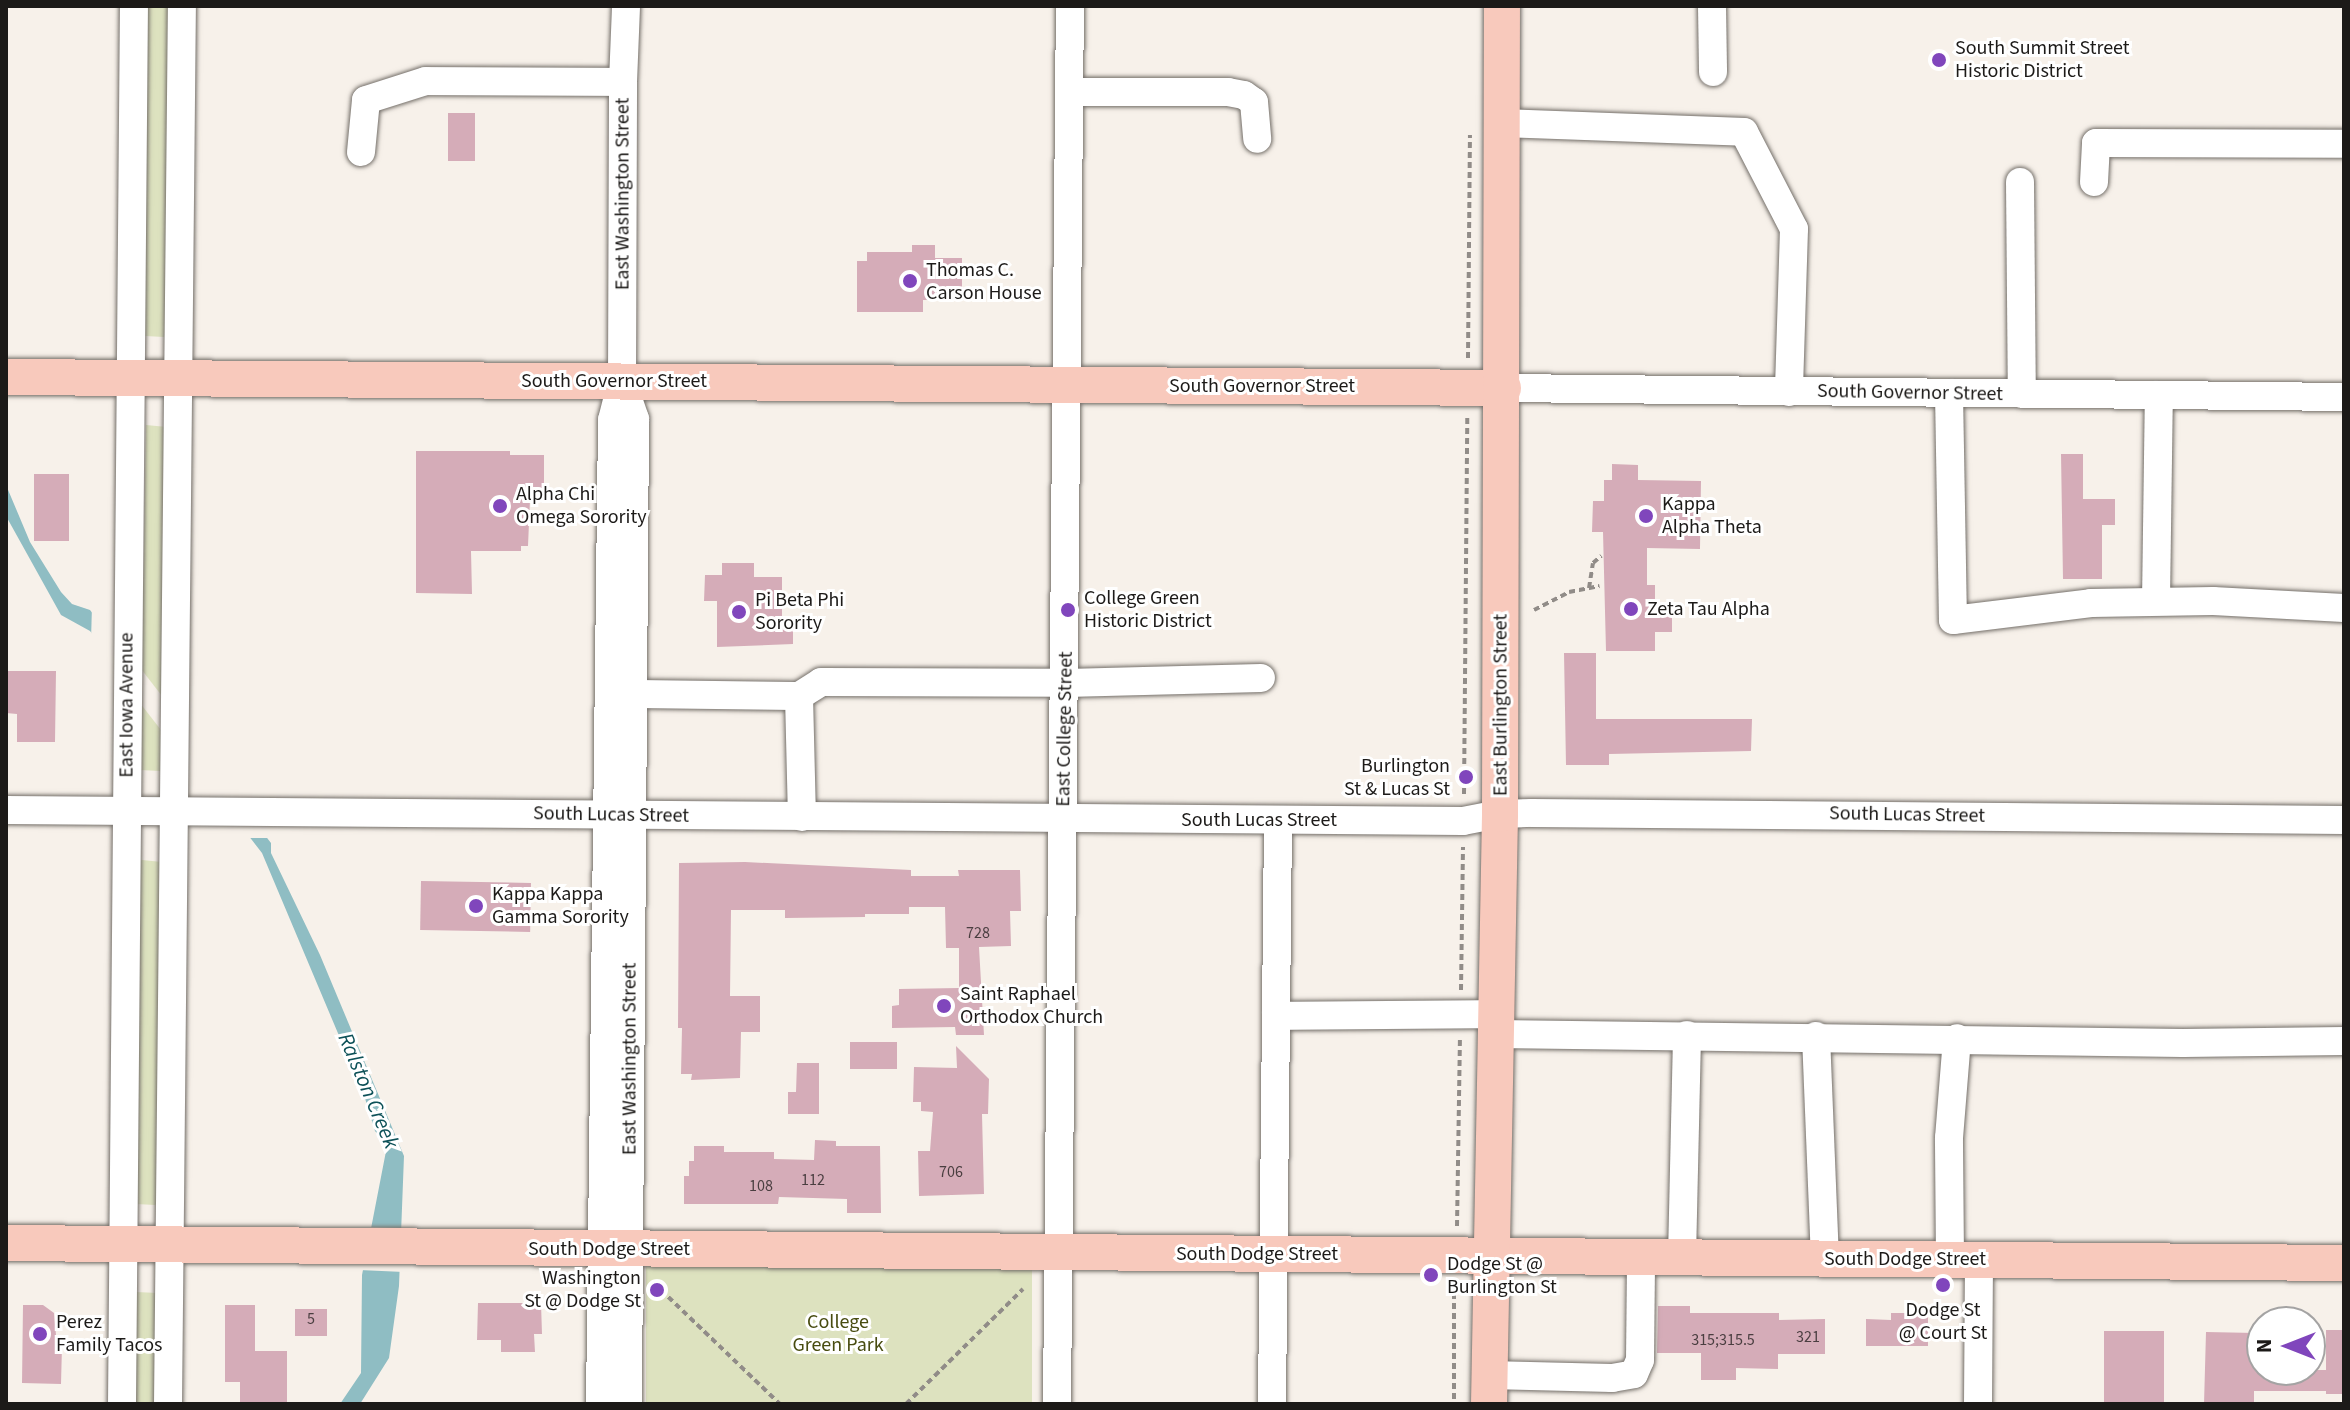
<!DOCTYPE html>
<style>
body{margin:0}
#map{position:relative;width:2350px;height:1410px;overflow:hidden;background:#f7f1ea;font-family:"Source Sans 3",sans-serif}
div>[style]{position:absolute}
.green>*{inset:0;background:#dde2bf;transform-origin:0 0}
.water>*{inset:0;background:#8fbdc3}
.pier>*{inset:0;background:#f7f1ea}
.building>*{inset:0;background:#d5acb8;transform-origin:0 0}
.path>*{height:4px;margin-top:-2px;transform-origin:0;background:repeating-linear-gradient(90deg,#918c88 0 6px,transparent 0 10px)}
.roads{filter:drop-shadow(0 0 2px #746f69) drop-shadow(0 0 2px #746f69)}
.minor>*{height:28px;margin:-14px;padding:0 14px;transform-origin:14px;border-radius:14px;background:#fff}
.major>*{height:36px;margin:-18px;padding:0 18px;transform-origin:18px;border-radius:18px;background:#f8c9bc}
.dots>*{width:22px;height:22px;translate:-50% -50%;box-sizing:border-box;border:4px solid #fff;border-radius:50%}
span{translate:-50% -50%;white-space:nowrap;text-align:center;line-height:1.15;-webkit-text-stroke:6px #fff;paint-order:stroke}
.number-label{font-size:16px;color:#4a3e40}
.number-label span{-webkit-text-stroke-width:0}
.poi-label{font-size:20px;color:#1c1a18}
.left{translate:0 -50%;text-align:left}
.right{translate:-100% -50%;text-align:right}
.street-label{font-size:20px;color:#1c1a18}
.park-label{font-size:20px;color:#484c10}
.water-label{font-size:22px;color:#0d5158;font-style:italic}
.frame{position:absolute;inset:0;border:8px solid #1c1a18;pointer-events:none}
.north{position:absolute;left:2246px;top:1306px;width:80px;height:80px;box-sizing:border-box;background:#fff;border:2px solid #a4a3a3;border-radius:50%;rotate:270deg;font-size:22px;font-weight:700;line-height:32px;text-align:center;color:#1c1a18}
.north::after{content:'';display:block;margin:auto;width:28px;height:36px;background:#8046bc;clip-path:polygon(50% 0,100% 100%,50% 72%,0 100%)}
</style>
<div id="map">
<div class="green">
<i style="clip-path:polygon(144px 6px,172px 6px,168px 335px,164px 337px,145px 336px)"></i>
<i style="clip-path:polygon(146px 425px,167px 427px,164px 768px,160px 771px,140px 770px)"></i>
<i style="clip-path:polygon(142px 860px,162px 862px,159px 1203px,155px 1205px,136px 1204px,138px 862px)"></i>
<i style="left:646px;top:1266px;width:386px;height:138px"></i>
<i style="clip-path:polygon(136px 1292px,158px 1293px,158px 1404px,129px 1404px)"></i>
</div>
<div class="water">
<i style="clip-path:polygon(6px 485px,30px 542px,61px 592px,72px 604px,90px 610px,271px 843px,271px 853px,320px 955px,404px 1156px,399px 1286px,389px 1358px,360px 1404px,340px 1404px,361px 1373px,362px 1275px,387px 1146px,375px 1131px,364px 1095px,262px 853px,90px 631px,61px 615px,6px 516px)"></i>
</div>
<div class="pier">
<i style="clip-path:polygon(92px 606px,93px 607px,272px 838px,245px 838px,91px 640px)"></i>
<i style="clip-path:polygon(367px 1227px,405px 1228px,404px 1272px,359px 1270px)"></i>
</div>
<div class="building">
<i style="left:448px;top:113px;width:27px;height:48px"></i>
<i style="clip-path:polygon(912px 245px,935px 245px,935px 258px,962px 258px,962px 300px,923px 300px,923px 312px,857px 312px,857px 261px,867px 261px,867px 252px,912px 252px)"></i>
<i style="clip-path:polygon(416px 451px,510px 451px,510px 455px,544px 455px,544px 486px,530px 500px,528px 546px,521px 546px,521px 551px,471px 551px,472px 594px,416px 593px)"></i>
<i style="clip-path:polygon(2061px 454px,2083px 454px,2083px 499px,2115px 499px,2115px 525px,2102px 525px,2102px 579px,2063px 579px)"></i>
<i style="clip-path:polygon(1612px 464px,1638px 465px,1638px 480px,1701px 481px,1700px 549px,1647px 548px,1647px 585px,1655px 585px,1655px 610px,1672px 610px,1672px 632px,1655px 632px,1655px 651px,1606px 651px,1603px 532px,1592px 532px,1593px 501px,1604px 501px,1604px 480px,1612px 480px)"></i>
<i style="left:34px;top:474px;width:35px;height:67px"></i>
<i style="clip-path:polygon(722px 563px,754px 563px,754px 577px,782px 577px,782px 626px,793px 627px,793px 644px,717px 647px,717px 601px,704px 601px,705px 575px,722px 575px)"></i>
<i style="clip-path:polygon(1564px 653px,1596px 653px,1596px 719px,1752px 719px,1751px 751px,1609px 754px,1609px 765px,1566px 765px)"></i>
<i style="clip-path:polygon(6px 671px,56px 671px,55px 742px,17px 742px,17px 714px,6px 713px)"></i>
<i style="clip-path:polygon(745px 862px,911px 870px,911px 876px,959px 876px,958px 870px,1020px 870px,1021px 911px,1010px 911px,1011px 946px,979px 947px,984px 1035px,956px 1035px,955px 1027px,892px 1028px,892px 1006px,899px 1005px,899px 989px,959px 988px,959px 948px,946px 948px,945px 907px,909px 907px,909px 914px,865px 914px,865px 917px,785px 918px,785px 910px,731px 910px,730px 996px,760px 996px,760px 1032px,741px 1032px,740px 1078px,691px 1080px,692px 1074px,681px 1074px,682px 1028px,678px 1028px,679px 863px)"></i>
<i style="left:421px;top:881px;width:110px;height:49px;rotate:1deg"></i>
<i style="left:850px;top:1042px;width:47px;height:27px"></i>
<i style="clip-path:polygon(956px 1046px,989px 1079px,988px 1114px,982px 1114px,984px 1194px,919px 1196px,918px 1151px,930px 1151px,933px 1112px,921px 1111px,921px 1102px,913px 1102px,914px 1067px,957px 1068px)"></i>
<i style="clip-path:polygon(797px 1063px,819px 1063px,819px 1114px,788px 1114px,788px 1092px,796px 1092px)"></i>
<i style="clip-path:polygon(815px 1140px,836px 1141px,836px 1146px,880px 1146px,881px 1213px,847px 1213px,847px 1199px,779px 1197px,778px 1204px,684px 1204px,684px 1176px,689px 1176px,689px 1161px,694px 1161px,694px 1146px,724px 1146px,724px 1152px,774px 1152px,774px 1159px,814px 1160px)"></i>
<i style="clip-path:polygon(478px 1303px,541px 1303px,542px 1334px,534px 1334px,535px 1352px,501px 1352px,501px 1340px,477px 1340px)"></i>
<i style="clip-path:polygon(23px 1305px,43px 1305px,54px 1313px,57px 1346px,62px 1346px,61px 1384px,22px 1383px)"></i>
<i style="clip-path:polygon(225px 1305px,255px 1305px,255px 1351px,287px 1351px,287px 1404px,240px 1404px,240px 1382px,225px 1382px)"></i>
<i style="clip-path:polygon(1658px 1306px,1690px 1306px,1690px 1313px,1779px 1313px,1779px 1320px,1825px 1319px,1825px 1354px,1778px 1354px,1778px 1369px,1736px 1368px,1736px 1380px,1701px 1380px,1701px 1353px,1657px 1353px)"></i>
<i style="left:295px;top:1309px;width:32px;height:27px"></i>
<i style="clip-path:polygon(1891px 1313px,1928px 1313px,1928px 1346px,1866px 1346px,1866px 1319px,1891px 1320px)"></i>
<i style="clip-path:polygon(2326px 1330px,2344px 1330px,2344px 1394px,2326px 1394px,2326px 1391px,2254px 1391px,2254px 1404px,2204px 1404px,2206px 1332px,2256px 1333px,2255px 1370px,2326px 1370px)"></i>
<i style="left:2104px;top:1331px;width:60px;height:73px"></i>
</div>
<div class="path">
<i style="left:1468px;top:358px;width:223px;rotate:-89.5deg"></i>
<i style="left:1589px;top:588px;width:25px;rotate:-81deg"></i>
<i style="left:1593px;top:563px;width:11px;rotate:-41deg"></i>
<i style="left:1534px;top:610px;width:39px;rotate:-27deg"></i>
<i style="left:1569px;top:592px;width:31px;rotate:-11deg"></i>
<i style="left:1464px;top:794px;width:379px;rotate:-89.5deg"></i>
<i style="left:1461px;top:990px;width:143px;rotate:-89.2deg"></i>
<i style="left:1457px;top:1226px;width:187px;rotate:-89.1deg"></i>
<i style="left:1454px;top:1283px;width:121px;rotate:90deg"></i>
<i style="left:661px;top:1290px;width:165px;rotate:43.8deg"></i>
<i style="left:906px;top:1404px;width:164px;rotate:-44.5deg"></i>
</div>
<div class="roads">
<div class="minor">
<i style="left:1712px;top:6px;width:66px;rotate:89.1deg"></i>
<i style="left:1070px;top:92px;width:158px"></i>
<i style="left:1228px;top:92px;width:16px;rotate:11deg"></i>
<i style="left:1244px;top:95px;width:12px;rotate:35deg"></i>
<i style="left:1254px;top:102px;width:37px;rotate:85deg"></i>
<i style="left:1502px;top:123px;width:242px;rotate:2.1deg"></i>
<i style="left:1744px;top:132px;width:109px;rotate:62.7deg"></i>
<i style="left:1794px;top:229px;width:163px;rotate:91.8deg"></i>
<i style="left:361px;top:152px;width:52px;rotate:-84.5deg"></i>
<i style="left:366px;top:100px;width:63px;rotate:-17.6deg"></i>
<i style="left:426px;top:81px;width:197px;rotate:0.3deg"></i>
<i style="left:2020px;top:182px;width:212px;rotate:89.5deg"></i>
<i style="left:2094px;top:182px;width:39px;rotate:-87deg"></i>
<i style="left:2096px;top:143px;width:248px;rotate:0.2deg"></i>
<i style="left:622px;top:381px;width:40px;rotate:71.1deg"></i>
<i style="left:635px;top:419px;width:985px;rotate:90.41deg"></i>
<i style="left:1503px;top:388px;width:841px;rotate:0.61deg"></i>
<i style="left:1949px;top:393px;width:227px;rotate:89deg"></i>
<i style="left:1953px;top:620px;width:139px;rotate:-7deg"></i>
<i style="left:2091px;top:603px;width:122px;rotate:-0.9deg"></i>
<i style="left:2213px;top:601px;width:131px;rotate:3.1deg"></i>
<i style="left:2156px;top:601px;width:206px;rotate:-89.2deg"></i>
<i style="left:632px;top:694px;width:167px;rotate:0.7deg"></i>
<i style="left:799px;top:696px;width:121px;rotate:88.6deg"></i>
<i style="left:799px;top:696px;width:26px;rotate:-32deg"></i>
<i style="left:821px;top:682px;width:245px;rotate:0.2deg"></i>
<i style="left:1066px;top:683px;width:195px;rotate:-1.5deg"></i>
<i style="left:6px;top:810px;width:1457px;rotate:0.43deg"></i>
<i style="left:1463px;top:821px;width:38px;rotate:-11deg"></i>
<i style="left:1500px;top:814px;width:32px;rotate:-2deg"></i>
<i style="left:1532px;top:813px;width:812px;rotate:0.49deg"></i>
<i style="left:1276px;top:1016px;width:220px;rotate:-0.5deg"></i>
<i style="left:1496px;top:1034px;width:687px;rotate:0.75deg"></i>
<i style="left:2183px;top:1043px;width:161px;rotate:-0.7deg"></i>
<i style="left:1816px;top:1036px;width:222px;rotate:87.7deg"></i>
<i style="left:1682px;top:1257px;width:222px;rotate:-88.7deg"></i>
<i style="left:1950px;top:1259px;width:121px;rotate:-90.5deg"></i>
<i style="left:1949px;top:1138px;width:100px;rotate:-85.4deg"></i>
<i style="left:1489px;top:1375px;width:123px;rotate:1.4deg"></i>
<i style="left:1612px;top:1378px;width:22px;rotate:-10deg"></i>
<i style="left:1634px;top:1374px;width:15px;rotate:-67deg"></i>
<i style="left:1640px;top:1360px;width:104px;rotate:-89.4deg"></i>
<i style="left:122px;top:1404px;width:1398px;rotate:-89.51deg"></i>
<i style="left:168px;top:1404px;width:1398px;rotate:-89.43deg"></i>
<i style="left:600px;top:1404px;width:984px;rotate:-89.3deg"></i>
<i style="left:612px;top:420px;width:40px;rotate:-75.6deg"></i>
<i style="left:622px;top:381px;width:299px;rotate:-89.8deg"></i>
<i style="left:623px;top:82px;width:76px;rotate:-87.7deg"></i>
<i style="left:1057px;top:1404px;width:1398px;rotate:-89.47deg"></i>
<i style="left:1272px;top:1404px;width:584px;rotate:-89.41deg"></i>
<i style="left:1978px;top:1404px;width:145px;rotate:-89.6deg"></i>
</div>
<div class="major">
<i style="left:6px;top:377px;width:1497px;rotate:0.42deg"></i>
<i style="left:6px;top:1243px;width:2338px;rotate:0.49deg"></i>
<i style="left:1489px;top:1404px;width:590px;rotate:-88.93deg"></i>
<i style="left:1500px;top:814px;width:808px;rotate:-89.86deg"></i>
</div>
</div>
<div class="dots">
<i style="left:1939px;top:60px;background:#8046bc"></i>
<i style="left:910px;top:281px;background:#8046bc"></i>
<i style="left:500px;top:506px;background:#8046bc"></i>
<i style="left:1646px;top:516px;background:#8046bc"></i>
<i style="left:1631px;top:609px;background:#8046bc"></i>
<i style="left:1068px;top:610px;background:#8046bc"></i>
<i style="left:739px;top:612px;background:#8046bc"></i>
<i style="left:1466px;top:777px;background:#8046bc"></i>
<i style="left:476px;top:906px;background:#8046bc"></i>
<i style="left:944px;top:1006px;background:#8046bc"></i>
<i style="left:1431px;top:1275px;background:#8046bc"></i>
<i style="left:1943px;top:1285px;background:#8046bc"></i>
<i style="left:657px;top:1290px;background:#8046bc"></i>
<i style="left:40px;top:1334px;background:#8046bc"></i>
</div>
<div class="number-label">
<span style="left:978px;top:933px">728</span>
<span style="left:951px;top:1172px">706</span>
<span style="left:813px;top:1180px">112</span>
<span style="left:761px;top:1186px">108</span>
<span style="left:311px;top:1319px">5</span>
<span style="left:1808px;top:1337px">321</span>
<span style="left:1723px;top:1340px">315;315.5</span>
</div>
<div class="poi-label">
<span class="left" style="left:1955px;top:60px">South Summit Street<br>Historic District</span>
<span class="left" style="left:926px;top:282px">Thomas C.<br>Carson House</span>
<span class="left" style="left:516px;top:506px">Alpha Chi<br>Omega Sorority</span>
<span class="left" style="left:1662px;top:516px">Kappa<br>Alpha Theta</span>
<span class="left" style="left:1084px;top:610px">College Green<br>Historic District</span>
<span class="left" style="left:755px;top:612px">Pi Beta Phi<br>Sorority</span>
<span class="left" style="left:1647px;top:609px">Zeta Tau Alpha</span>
<span class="right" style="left:1450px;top:778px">Burlington<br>St &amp; Lucas St</span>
<span class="left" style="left:492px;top:906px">Kappa Kappa<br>Gamma Sorority</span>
<span class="left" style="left:960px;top:1006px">Saint Raphael<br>Orthodox Church</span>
<span class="left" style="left:1447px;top:1276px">Dodge St @<br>Burlington St</span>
<span class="right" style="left:641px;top:1290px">Washington<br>St @ Dodge St</span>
<span style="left:1943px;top:1322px">Dodge St<br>@ Court St</span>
<span class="left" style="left:56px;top:1334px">Perez<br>Family Tacos</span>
</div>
<div class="street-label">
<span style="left:623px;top:194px;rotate:-90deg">East Washington Street</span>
<span style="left:614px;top:381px">South Governor Street</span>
<span style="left:1262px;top:386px">South Governor Street</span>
<span style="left:1910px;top:393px;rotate:1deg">South Governor Street</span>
<span style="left:127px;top:705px;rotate:-90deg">East Iowa Avenue</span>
<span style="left:1501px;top:705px;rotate:-90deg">East Burlington Street</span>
<span style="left:1065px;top:729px;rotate:-89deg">East College Street</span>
<span style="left:611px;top:815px;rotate:1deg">South Lucas Street</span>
<span style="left:1907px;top:815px;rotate:1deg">South Lucas Street</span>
<span style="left:1259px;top:820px">South Lucas Street</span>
<span style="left:630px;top:1059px;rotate:-90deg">East Washington Street</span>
<span style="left:609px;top:1249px">South Dodge Street</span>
<span style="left:1257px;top:1254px">South Dodge Street</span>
<span style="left:1905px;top:1259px">South Dodge Street</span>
</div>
<div class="park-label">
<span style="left:838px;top:1334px">College<br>Green Park</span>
</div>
<div class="water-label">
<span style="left:368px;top:1091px;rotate:67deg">Ralston Creek</span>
</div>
<div class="frame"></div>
<div class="north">N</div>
</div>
